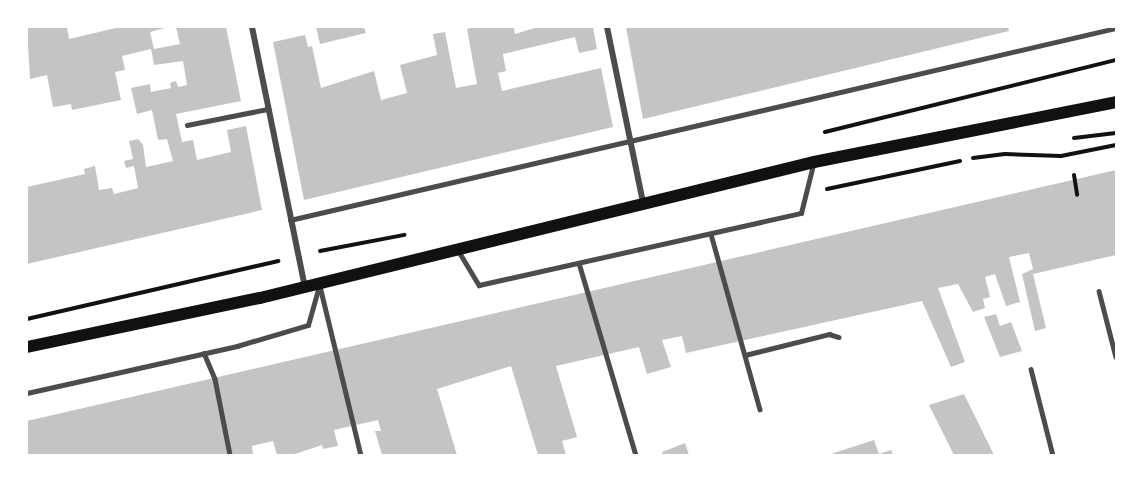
<!DOCTYPE html>
<style>
body{margin:0}
#map{position:relative;width:1143px;height:482px;overflow:hidden;background:#fff;font-family:Montserrat,sans-serif}
div>[style]{position:absolute}
.building>*{inset:0;background:#c4c4c4}
.path>*{height:4px;margin:-2px;padding:0 2px;transform-origin:2px;border-radius:2px;background:#111}
.service>*{height:4.5px;margin:-2.25px;padding:0 2.25px;transform-origin:2.25px;border-radius:2.25px;background:#4c4c4c}
.minor>*{height:6px;margin:-3px;padding:0 3px;transform-origin:3px;border-radius:3px;background:#4c4c4c}
.secondary>*{height:12px;margin:-6px;padding:0 6px;transform-origin:6px;border-radius:6px;background:#111}
span{translate:-50% -50%;white-space:nowrap;text-align:center;line-height:1.15;-webkit-text-stroke:6px #fff;paint-order:stroke}
.frame{position:absolute;inset:0;border:28px solid #fff;pointer-events:none}
</style>
<div id="map">
<div class="building">
<i style="clip-path:polygon(27px 27px,67px 27px,69px 39px,120px 27px,169px 27px,150px 32px,154px 49px,180px 44px,176px 27px,226px 27px,241px 101px,176px 114px,178px 123px,182px 142px,193px 140px,197px 160px,231px 152px,227px 130px,246px 126px,262px 210px,27px 264px,27px 187px,85px 174px,84px 169px,95px 166px,99px 190px,112px 188px,114px 194px,138px 188px,134px 166px,126px 168px,124px 161px,133px 159px,129px 141px,138px 139px,143px 145px,146px 167px,173px 161px,167px 139px,158px 140px,152px 110px,137px 114px,131px 88px,150px 84px,151px 92px,171px 88px,170px 83px,176px 81px,178px 87px,187px 85px,183px 61px,154px 65px,151px 49px,122px 56px,125px 70px,115px 72px,121px 100px,72px 110px,71px 104px,53px 107px,47px 75px,30px 79px)"></i>
<i style="clip-path:polygon(316px 27px,364px 27px,366px 33px,320px 44px)"></i>
<i style="clip-path:polygon(475px 27px,514px 27px,515px 34px,538px 27px,593px 27px,597px 49px,579px 53px,575px 37px,503px 54px,506px 71px,498px 73px,502px 91px,601px 68px,613px 127px,304px 200px,273px 42px,305px 35px,308px 47px,312px 46px,321px 88px,374px 71px,381px 100px,407px 93px,400px 65px,437px 55px,433px 34px,445px 32px,456px 88px,477px 84px,467px 29px)"></i>
<i style="clip-path:polygon(626px 27px,1008px 27px,1009px 31px,643px 119px)"></i>
<i style="clip-path:polygon(1116px 170px,1116px 255px,1033px 274px,1046px 328px,1035px 331px,1022px 274px,1033px 269px,1029px 253px,1009px 257px,1020px 302px,1006px 306px,995px 274px,985px 277px,990px 297px,983px 299px,985px 308px,973px 312px,958px 284px,938px 288px,965px 362px,951px 367px,922px 301px,686px 353px,682px 336px,662px 340px,671px 367px,647px 374px,639px 347px,556px 366px,577px 437px,562px 441px,566px 455px,538px 455px,511px 366px,437px 389px,457px 455px,382px 455px,375px 431px,381px 431px,378px 420px,334px 430px,338px 446px,323px 449px,322px 445px,292px 455px,277px 455px,273px 441px,252px 446px,253px 455px,27px 455px,27px 421px)"></i>
<i style="clip-path:polygon(996px 314px,1000px 326px,1011px 322px,1022px 351px,1000px 357px,984px 317px)"></i>
<i style="clip-path:polygon(964px 394px,994px 455px,954px 455px,929px 405px)"></i>
<i style="clip-path:polygon(874px 440px,879px 454px,891px 450px,893px 455px,828px 455px)"></i>
<i style="clip-path:polygon(685px 443px,689px 455px,663px 455px,662px 452px)"></i>
</div>
<div class="path">
<i style="left:825px;top:132px;width:300px;rotate:-13.9deg"></i>
<i style="left:1074px;top:138px;width:42px;rotate:-6.8deg"></i>
<i style="left:973px;top:158px;width:32px;rotate:-7deg"></i>
<i style="left:1005px;top:154px;width:56px;rotate:2deg"></i>
<i style="left:1061px;top:156px;width:56px;rotate:-11.3deg"></i>
<i style="left:1074px;top:175px;width:20px;rotate:81deg"></i>
<i style="left:827px;top:189px;width:136px;rotate:-11.9deg"></i>
<i style="left:320px;top:251px;width:86px;rotate:-10.8deg"></i>
<i style="left:27px;top:319px;width:258px;rotate:-13deg"></i>
</div>
<div class="service">
<i style="left:187px;top:125px;width:83px;rotate:-11.2deg"></i>
<i style="left:290px;top:220px;width:848px;rotate:-13.09deg"></i>
<i style="left:711px;top:234px;width:182px;rotate:74.4deg"></i>
<i style="left:458px;top:250px;width:41px;rotate:59deg"></i>
<i style="left:479px;top:285px;width:330px;rotate:-12.6deg"></i>
<i style="left:801px;top:213px;width:49px;rotate:-76deg"></i>
<i style="left:579px;top:263px;width:200px;rotate:73.5deg"></i>
<i style="left:320px;top:286px;width:174px;rotate:76.4deg"></i>
<i style="left:1099px;top:291px;width:68px;rotate:75.6deg"></i>
<i style="left:204px;top:353px;width:28px;rotate:67deg"></i>
<i style="left:215px;top:379px;width:77px;rotate:78.8deg"></i>
<i style="left:745px;top:355px;width:87px;rotate:-14deg"></i>
<i style="left:829px;top:334px;width:10px;rotate:17deg"></i>
<i style="left:1031px;top:369px;width:89px;rotate:75.7deg"></i>
<i style="left:27px;top:393px;width:215px;rotate:-12.6deg"></i>
<i style="left:237px;top:346px;width:74px;rotate:-16.5deg"></i>
<i style="left:308px;top:325px;width:41px;rotate:-74.2deg"></i>
</div>
<div class="minor">
<i style="left:252px;top:27px;width:265px;rotate:78.5deg"></i>
<i style="left:607px;top:27px;width:180px;rotate:78.4deg"></i>
</div>
<div class="secondary">
<i style="left:27px;top:347px;width:238px;rotate:-11.9deg"></i>
<i style="left:260px;top:298px;width:570px;rotate:-13.79deg"></i>
<i style="left:814px;top:162px;width:308px;rotate:-11.2deg"></i>
</div>
<div class="frame"></div>
</div>
